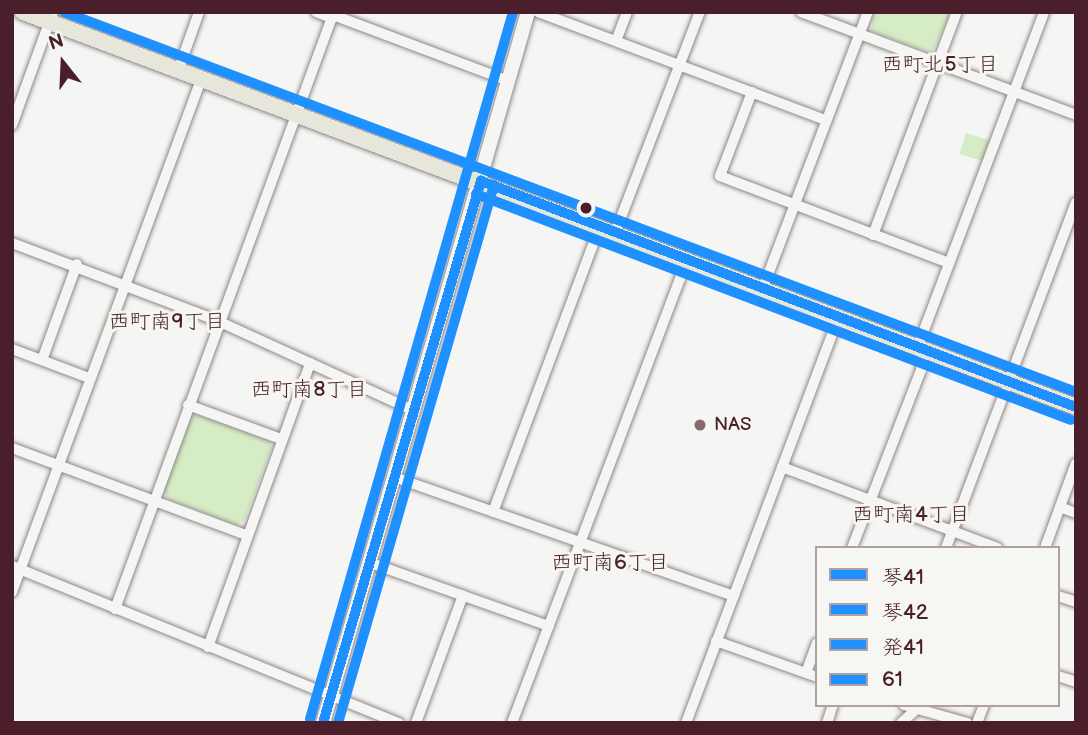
<!DOCTYPE html>
<meta charset="utf-8">
<style>
body{margin:0}
#map{position:relative;width:1088px;height:735px;overflow:hidden;background:#f5f5f3;font-family:"Balsamiq Sans","Klee One",sans-serif}
div>[style]{position:absolute}
.green>*{inset:0;background:#d5ecc5;transform-origin:0 0}
.roads{filter:drop-shadow(0 0 2px #8f8788) drop-shadow(0 0 2px #8f8788)}
.street>*{height:10px;margin:-5px;padding:0 5px;transform-origin:5px;border-radius:5px;background:#f5f5f3}
.secondary>*{height:14px;margin:-7px;padding:0 7px;transform-origin:7px;border-radius:7px;background:#f5f5f3}
.primary>*{height:16px;margin:-8px;padding:0 8px;transform-origin:8px;border-radius:8px;background:#e7e6da}
.bus-1>*{height:10px;margin:-5px;padding:0 5px;transform-origin:5px;border-radius:5px;background:#1e90ff}
.bus-2>*{height:10px;margin:-5px;padding:0 5px;transform-origin:5px;border-radius:5px;background:#1e90ff}
.bus-3>*{height:10px;margin:-5px;padding:0 5px;transform-origin:5px;border-radius:5px;background:#1e90ff}
.bus-4>*{height:10px;margin:-5px;padding:0 5px;transform-origin:5px;border-radius:5px;background:#1e90ff}
.dots>*{width:19px;height:19px;translate:-50% -50%;box-sizing:border-box;border:4px solid #f6f6f2;border-radius:50%}
span{translate:-50% -50%;white-space:nowrap;text-align:center;line-height:1.15;-webkit-text-stroke:6px #f6f6f2;paint-order:stroke}
.poi-label{font-size:19px;color:#4a1f2b}
.left{translate:0 -50%;text-align:left}
.neighbourhood-label{font-size:21px;color:#4a1f2b}
.frame{position:absolute;inset:0;border:14px solid #4a1f2b;pointer-events:none}
.legend{position:absolute;left:815px;top:546px;width:245px;height:161px;box-sizing:border-box;background:#f6f6f2;border:2px solid #b1a0a2;margin:0;padding:9px 12px;list-style:none;font-size:21px;color:#4a1f2b}
.legend li{display:flex;align-items:center;gap:14px;height:35px}
.legend b{width:35px;border:2px solid #b1a0a2}
.north{position:absolute;left:28px;top:28px;width:70px;height:70px;-webkit-text-stroke:5px #f6f6f2;paint-order:stroke;rotate:342deg;font-size:19px;font-weight:700;line-height:28px;text-align:center;color:#4a1f2b}
.north::after{content:'';display:block;margin:auto;width:24px;height:32px;background:#4a1f2b;clip-path:polygon(50% 0,100% 100%,50% 72%,0 100%)}
</style>
<div id="map">
<div class="green">
<i style="clip-path:polygon(874px 12px,951px 12px,932px 53px,871px 31px)"></i>
<i style="left:966px;top:133px;width:24px;height:22px;rotate:17deg"></i>
<i style="clip-path:polygon(198px 415px,269px 441px,272px 447px,244px 521px,236px 525px,168px 499px,164px 490px,191px 416px)"></i>
</div>
<div class="roads">
<div class="street">
<i style="left:316px;top:12px;width:17px;rotate:21deg"></i>
<i style="left:538px;top:12px;width:308px;rotate:20.6deg"></i>
<i style="left:801px;top:12px;width:294px;rotate:20.5deg"></i>
<i style="left:333px;top:15px;width:188px;rotate:20.6deg"></i>
<i style="left:616px;top:41px;width:31px;rotate:-69deg"></i>
<i style="left:179px;top:68px;width:59px;rotate:-70.3deg"></i>
<i style="left:752px;top:92px;width:90px;rotate:110.9deg"></i>
<i style="left:720px;top:176px;width:245px;rotate:20.8deg"></i>
<i style="left:12px;top:125px;width:120px;rotate:-70.1deg"></i>
<i style="left:615px;top:233px;width:237px;rotate:-69deg"></i>
<i style="left:873px;top:235px;width:238px;rotate:-69.4deg"></i>
<i style="left:12px;top:243px;width:220px;rotate:20.7deg"></i>
<i style="left:218px;top:321px;width:213px;rotate:24.6deg"></i>
<i style="left:763px;top:288px;width:295px;rotate:-69.2deg"></i>
<i style="left:918px;top:346px;width:357px;rotate:-69.3deg"></i>
<i style="left:12px;top:349px;width:82px;rotate:20.6deg"></i>
<i style="left:42px;top:360px;width:102px;rotate:-70deg"></i>
<i style="left:188px;top:405px;width:99px;rotate:20.1deg"></i>
<i style="left:12px;top:448px;width:250px;rotate:20.4deg"></i>
<i style="left:782px;top:467px;width:230px;rotate:20.6deg"></i>
<i style="left:394px;top:477px;width:360px;rotate:19.3deg"></i>
<i style="left:1060px;top:507px;width:17px;rotate:21deg"></i>
<i style="left:493px;top:512px;width:303px;rotate:-69.5deg"></i>
<i style="left:852px;top:548px;width:191px;rotate:-68.8deg"></i>
<i style="left:921px;top:370px;width:22px;rotate:-82deg"></i>
<i style="left:946px;top:548px;width:369px;rotate:-69.4deg"></i>
<i style="left:1045px;top:548px;width:90px;rotate:-70deg"></i>
<i style="left:368px;top:562px;width:192px;rotate:19.5deg"></i>
<i style="left:12px;top:566px;width:418px;rotate:22.1deg"></i>
<i style="left:12px;top:592px;width:549px;rotate:-69.75deg"></i>
<i style="left:1058px;top:596px;width:19px;rotate:18deg"></i>
<i style="left:115px;top:609px;width:636px;rotate:-69.86deg"></i>
<i style="left:716px;top:641px;width:107px;rotate:19.6deg"></i>
<i style="left:208px;top:647px;width:302px;rotate:-70.2deg"></i>
<i style="left:806px;top:673px;width:32px;rotate:-70deg"></i>
<i style="left:1058px;top:676px;width:19px;rotate:18deg"></i>
<i style="left:904px;top:705px;width:66px;rotate:15.9deg"></i>
<i style="left:416px;top:723px;width:136px;rotate:-69.8deg"></i>
<i style="left:512px;top:723px;width:475px;rotate:-69.3deg"></i>
<i style="left:680px;top:279px;width:22px;rotate:-82deg"></i>
<i style="left:686px;top:723px;width:435px;rotate:-69.4deg"></i>
<i style="left:827px;top:723px;width:19px;rotate:-72deg"></i>
<i style="left:901px;top:723px;width:24px;rotate:-42deg"></i>
<i style="left:977px;top:723px;width:19px;rotate:-69deg"></i>
</div>
<div class="secondary">
<i style="left:323px;top:723px;width:740px;rotate:-73.92deg"></i>
</div>
<div class="primary">
<i style="left:23px;top:12px;width:1125px;rotate:20.56deg"></i>
</div>
</div>
<div class="bus-1">
<i style="left:481px;top:181px;width:636px;rotate:20.8deg"></i>
<i style="left:323px;top:723px;width:565px;rotate:-73.75deg"></i>
</div>
<div class="bus-2">
<i style="left:476px;top:194px;width:636px;rotate:20.8deg"></i>
<i style="left:338px;top:723px;width:560px;rotate:-73.83deg"></i>
</div>
<div class="bus-3">
<i style="left:310px;top:719px;width:736px;rotate:-73.98deg"></i>
</div>
<div class="bus-4">
<i style="left:64px;top:12px;width:1081px;rotate:20.58deg"></i>
</div>
<div class="dots">
<i style="left:586px;top:208px;background:#4a1f2b"></i>
<i style="left:700px;top:425px;background:#866a71"></i>
</div>
<div class="poi-label">
<span class="left" style="left:714px;top:425px">NAS</span>
</div>
<div class="neighbourhood-label">
<span style="left:940px;top:65px">西町北5丁目</span>
<span style="left:167px;top:322px">西町南9丁目</span>
<span style="left:309px;top:390px">西町南8丁目</span>
<span style="left:911px;top:515px">西町南4丁目</span>
<span style="left:610px;top:563px">西町南6丁目</span>
</div>
<div class="frame"></div>
<ul class="legend">
<li><b style="height:9px;background:#1e90ff"></b>琴41</li>
<li><b style="height:9px;background:#1e90ff"></b>琴42</li>
<li><b style="height:9px;background:#1e90ff"></b>発41</li>
<li><b style="height:9px;background:#1e90ff"></b>61</li>
</ul>
<div class="north">N</div>
</div>
